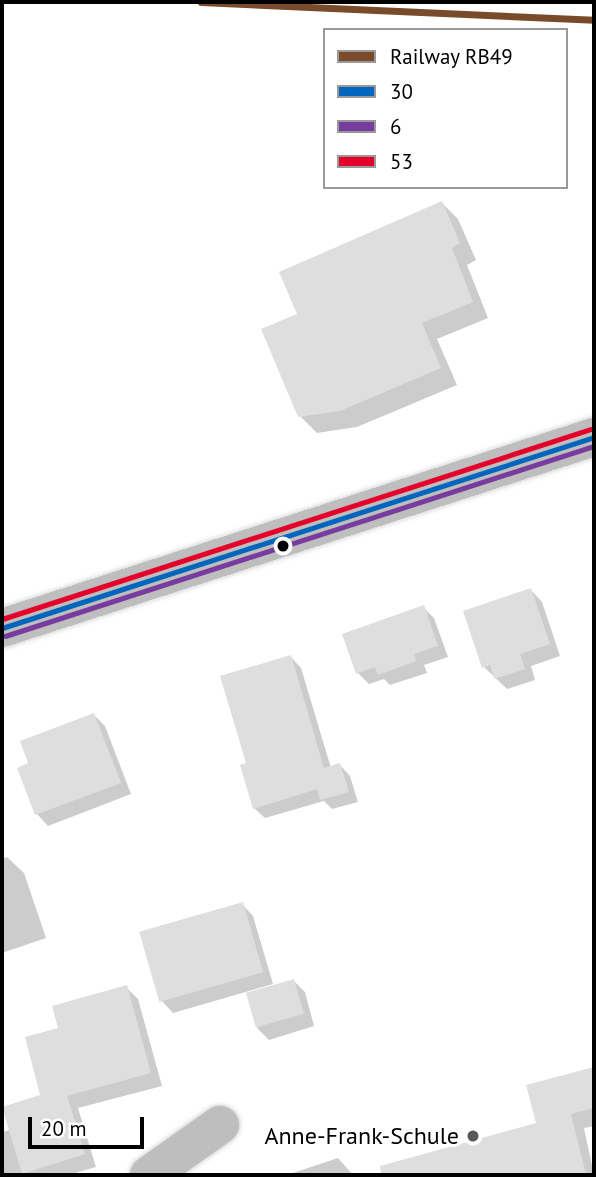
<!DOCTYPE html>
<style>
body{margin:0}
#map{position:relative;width:596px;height:1177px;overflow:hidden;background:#fff;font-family:"PT Sans",sans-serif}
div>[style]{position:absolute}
.shadow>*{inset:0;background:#0003}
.building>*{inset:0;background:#dedede;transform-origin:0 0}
.roads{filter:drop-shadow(0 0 2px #dbdbdb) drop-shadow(0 0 2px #dbdbdb)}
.minor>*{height:38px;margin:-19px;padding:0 19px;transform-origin:19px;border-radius:19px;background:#bebebe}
.major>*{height:38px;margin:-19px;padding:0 19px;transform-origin:19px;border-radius:19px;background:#bebebe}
.bus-1>*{height:5px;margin:-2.5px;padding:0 2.5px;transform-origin:2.5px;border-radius:2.5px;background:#0065bd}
.bus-2>*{height:5px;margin:-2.5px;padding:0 2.5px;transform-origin:2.5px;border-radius:2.5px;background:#783c9f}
.bus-3>*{height:5px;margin:-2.5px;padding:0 2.5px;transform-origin:2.5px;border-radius:2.5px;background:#e4002b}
.rail-1>*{height:7px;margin:-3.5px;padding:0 3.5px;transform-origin:3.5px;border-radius:3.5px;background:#7a4b2a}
.dots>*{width:19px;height:19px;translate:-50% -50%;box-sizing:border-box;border:4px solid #fff;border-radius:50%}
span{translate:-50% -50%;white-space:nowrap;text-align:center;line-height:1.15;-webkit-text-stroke:6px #fff;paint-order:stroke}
.poi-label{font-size:24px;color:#000}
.right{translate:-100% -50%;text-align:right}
.frame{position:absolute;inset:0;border:4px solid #000;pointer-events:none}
.legend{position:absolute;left:323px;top:28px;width:245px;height:161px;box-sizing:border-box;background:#fff;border:2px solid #999;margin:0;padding:9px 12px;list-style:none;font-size:21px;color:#000}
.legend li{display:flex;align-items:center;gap:14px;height:35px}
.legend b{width:35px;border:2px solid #999}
.scale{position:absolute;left:28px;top:1117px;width:116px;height:32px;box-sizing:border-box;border:4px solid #000;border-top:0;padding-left:9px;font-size:21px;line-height:24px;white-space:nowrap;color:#000;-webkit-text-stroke:5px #fff;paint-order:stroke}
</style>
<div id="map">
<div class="shadow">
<i style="clip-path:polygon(442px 203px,458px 219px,476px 260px,467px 265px,488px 318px,437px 339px,457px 385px,357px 427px,317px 433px,300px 416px,300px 315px)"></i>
<i style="clip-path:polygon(531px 590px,542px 602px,560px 656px,531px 666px,535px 680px,507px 689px,484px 667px)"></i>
<i style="clip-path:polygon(423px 607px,434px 618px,448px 657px,424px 665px,427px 673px,390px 685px,384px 679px,369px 684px,358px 673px)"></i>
<i style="clip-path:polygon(291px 657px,301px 668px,331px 768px,340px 765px,350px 776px,358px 802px,332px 809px,324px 801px,265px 818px,254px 808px,248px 764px)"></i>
<i style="clip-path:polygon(94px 715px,105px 726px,131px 794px,48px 826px,37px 814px)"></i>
<i style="clip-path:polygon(7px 857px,24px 873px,46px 938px,2px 953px,2px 859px)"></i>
<i style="clip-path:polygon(242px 904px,253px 916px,273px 984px,173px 1013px,162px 1001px)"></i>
<i style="clip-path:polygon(294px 981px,305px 992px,314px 1026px,269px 1040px,257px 1028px)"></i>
<i style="clip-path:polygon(126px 987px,138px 999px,162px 1086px,78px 1108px,96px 1167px,68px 1175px,2px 1175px,2px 1132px,10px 1130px,42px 1097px,60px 1029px)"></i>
<i style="clip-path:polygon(594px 1069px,594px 1126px,584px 1128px,594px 1175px,412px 1175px,408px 1160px,538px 1124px,528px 1086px)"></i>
<i style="clip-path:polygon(338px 1158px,353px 1175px,287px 1175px)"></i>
</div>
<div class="building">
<i style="clip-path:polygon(442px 201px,460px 243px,452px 248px,473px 302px,422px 323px,441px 368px,340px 411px,298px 417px,261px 329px,297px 314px,279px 272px)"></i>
<i style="clip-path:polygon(531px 588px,550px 644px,520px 654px,525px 669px,494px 679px,490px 665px,482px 668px,463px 611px)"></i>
<i style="clip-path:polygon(424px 605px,438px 646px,414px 654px,416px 661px,378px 675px,375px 667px,356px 674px,342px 634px)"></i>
<i style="clip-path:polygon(291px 655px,324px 768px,340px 763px,349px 792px,320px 800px,317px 789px,253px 809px,240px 765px,246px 763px,220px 676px)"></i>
<i style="clip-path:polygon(94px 713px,121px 783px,35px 815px,17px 768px,28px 763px,20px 741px)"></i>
<i style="left:243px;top:902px;width:73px;height:108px;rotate:74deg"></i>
<i style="left:294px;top:979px;width:36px;height:50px;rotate:74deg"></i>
<i style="clip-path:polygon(127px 985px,151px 1073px,67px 1096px,85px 1154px,22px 1174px,2px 1107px,40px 1095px,25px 1037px,58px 1028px,52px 1006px)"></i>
<i style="clip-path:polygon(594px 1067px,594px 1108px,571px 1114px,586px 1175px,381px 1175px,380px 1166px,536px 1123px,526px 1085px)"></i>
</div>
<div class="roads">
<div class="minor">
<i style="left:149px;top:1175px;width:87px;rotate:-35.2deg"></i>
</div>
<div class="major">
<i style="left:2px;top:628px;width:622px;rotate:-17.88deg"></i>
</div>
</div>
<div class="bus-1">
<i style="left:2px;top:628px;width:622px;rotate:-17.88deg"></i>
</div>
<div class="bus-2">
<i style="left:5px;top:636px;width:619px;rotate:-17.88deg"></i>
</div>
<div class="bus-3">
<i style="left:2px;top:619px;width:619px;rotate:-17.88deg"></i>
</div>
<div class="rail-1">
<i style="left:201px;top:2px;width:393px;rotate:2.6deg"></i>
</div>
<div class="dots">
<i style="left:283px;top:546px;background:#000"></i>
<i style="left:473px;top:1136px;background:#595959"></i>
</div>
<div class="poi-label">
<span class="right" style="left:459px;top:1136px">Anne-Frank-Schule</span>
</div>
<div class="frame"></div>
<ul class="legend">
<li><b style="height:9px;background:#7a4b2a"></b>Railway RB49</li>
<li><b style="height:9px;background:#0065bd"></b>30</li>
<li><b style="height:9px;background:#783c9f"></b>6</li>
<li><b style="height:9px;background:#e4002b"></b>53</li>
</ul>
<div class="scale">20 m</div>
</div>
